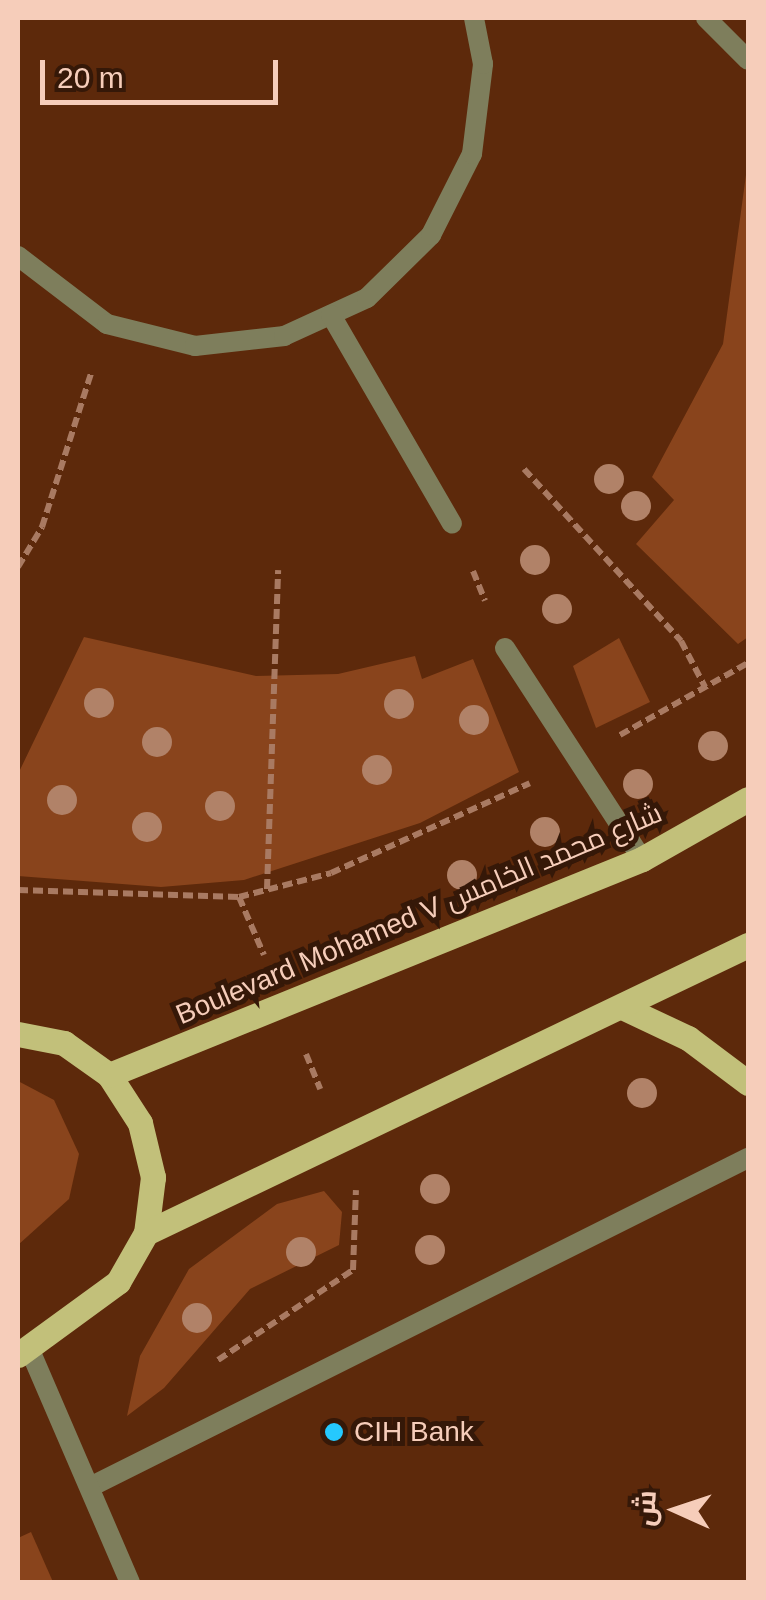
<!DOCTYPE html>
<meta charset="utf-8">
<style>
body{margin:0}
#map{position:relative;width:766px;height:1600px;overflow:hidden;background:#5d290b;font-family:Helvetica,Cairo,sans-serif}
div>[style]{position:absolute}
.green>*{inset:0;background:#89441c}
.path>*{height:6px;margin-top:-3px;transform-origin:0;background:repeating-linear-gradient(90deg,#a97a62 0 10px,transparent 0 15px)}
.lane>*{height:20px;margin:-10px;padding:0 10px;transform-origin:10px;border-radius:10px;background:#7e7e5c}
.street>*{height:20px;margin:-10px;padding:0 10px;transform-origin:10px;border-radius:10px;background:#7e7e5c}
.primary>*{height:25px;margin:-12.5px;padding:0 12.5px;transform-origin:12.5px;border-radius:12.5px;background:#c2c07a}
.trees>*{width:30px;height:30px;margin:-15px;border-radius:50%;background:#b18268}
.dots>*{width:28px;height:28px;translate:-50% -50%;box-sizing:border-box;border:5px solid #351808;border-radius:50%}
span{translate:-50% -50%;white-space:nowrap;text-align:center;line-height:1.15;-webkit-text-stroke:10px #351808;paint-order:stroke}
.street-label{font-size:28px;color:#f6cdba}
.poi-label{font-size:28px;color:#f6cdba}
.left{translate:0 -50%;text-align:left}
.frame{position:absolute;inset:0;border:20px solid #f6cdba;pointer-events:none}
.north{position:absolute;left:626px;top:1460px;width:100px;height:100px;-webkit-text-stroke:8px #351808;paint-order:stroke;rotate:273deg;font-size:28px;font-weight:700;line-height:40px;text-align:center;color:#f6cdba}
.north::after{content:'';display:block;margin:auto;width:35px;height:45px;background:#f6cdba;clip-path:polygon(50% 0,100% 100%,50% 72%,0 100%)}
.scale{position:absolute;left:40px;top:60px;width:238px;height:45px;box-sizing:border-box;border:5px solid #f6cdba;border-top:0;padding-left:12px;font-size:30px;line-height:35px;white-space:nowrap;color:#f6cdba;-webkit-text-stroke:8px #351808;paint-order:stroke}
</style>
<div id="map">
<div class="green">
<i style="clip-path:polygon(748px 160px,748px 637px,738px 644px,636px 544px,674px 500px,652px 477px,723px 344px)"></i>
<i style="clip-path:polygon(84px 637px,256px 676px,338px 674px,415px 656px,422px 679px,473px 659px,519px 772px,420px 823px,244px 880px,161px 887px,18px 876px,18px 774px)"></i>
<i style="clip-path:polygon(619px 638px,650px 702px,596px 728px,573px 666px)"></i>
<i style="clip-path:polygon(18px 1081px,54px 1100px,79px 1154px,69px 1199px,18px 1245px)"></i>
<i style="clip-path:polygon(324px 1191px,342px 1212px,339px 1245px,250px 1289px,164px 1388px,127px 1416px,140px 1356px,189px 1269px,277px 1204px)"></i>
<i style="clip-path:polygon(31px 1532px,53px 1582px,18px 1582px,18px 1538px)"></i>
</div>
<div class="path">
<i style="left:524px;top:469px;width:233px;rotate:47.6deg"></i>
<i style="left:681px;top:641px;width:52px;rotate:62.4deg"></i>
<i style="left:18px;top:567px;width:47px;rotate:-59deg"></i>
<i style="left:42px;top:527px;width:162px;rotate:-72.3deg"></i>
<i style="left:473px;top:571px;width:32px;rotate:68deg"></i>
<i style="left:620px;top:735px;width:147px;rotate:-29.4deg"></i>
<i style="left:267px;top:889px;width:319px;rotate:-88deg"></i>
<i style="left:18px;top:890px;width:221px;rotate:1.8deg"></i>
<i style="left:239px;top:897px;width:63px;rotate:66.7deg"></i>
<i style="left:239px;top:897px;width:95px;rotate:-14.6deg"></i>
<i style="left:331px;top:873px;width:218px;rotate:-24.3deg"></i>
<i style="left:306px;top:1054px;width:38px;rotate:68deg"></i>
<i style="left:218px;top:1360px;width:162px;rotate:-33.7deg"></i>
<i style="left:353px;top:1270px;width:80px;rotate:-87.9deg"></i>
</div>
<div class="lane">
<i style="left:706px;top:18px;width:59px;rotate:45deg"></i>
<i style="left:90px;top:1487px;width:736px;rotate:-26.57deg"></i>
</div>
<div class="street">
<i style="left:18px;top:256px;width:112px;rotate:37.4deg"></i>
<i style="left:107px;top:324px;width:91px;rotate:14deg"></i>
<i style="left:195px;top:346px;width:90px;rotate:-6.4deg"></i>
<i style="left:284px;top:336px;width:91px;rotate:-24.6deg"></i>
<i style="left:367px;top:298px;width:90px;rotate:-44.5deg"></i>
<i style="left:431px;top:235px;width:91px;rotate:-63.2deg"></i>
<i style="left:472px;top:154px;width:91px;rotate:-83deg"></i>
<i style="left:483px;top:64px;width:47px;rotate:-101.1deg"></i>
<i style="left:331px;top:315px;width:241px;rotate:59.9deg"></i>
<i style="left:505px;top:648px;width:252px;rotate:57deg"></i>
<i style="left:29px;top:1348px;width:255px;rotate:66.7deg"></i>
</div>
<div class="primary">
<i style="left:622px;top:1007px;width:73px;rotate:25.2deg"></i>
<i style="left:688px;top:1038px;width:75px;rotate:36.9deg"></i>
<i style="left:18px;top:1034px;width:47px;rotate:11.1deg"></i>
<i style="left:64px;top:1043px;width:55px;rotate:35.4deg"></i>
<i style="left:109px;top:1075px;width:57px;rotate:57.1deg"></i>
<i style="left:140px;top:1123px;width:56px;rotate:76.5deg"></i>
<i style="left:153px;top:1177px;width:56px;rotate:97.1deg"></i>
<i style="left:146px;top:1233px;width:56px;rotate:119.7deg"></i>
<i style="left:118px;top:1282px;width:124px;rotate:143.9deg"></i>
<i style="left:109px;top:1075px;width:575px;rotate:-22.06deg"></i>
<i style="left:642px;top:859px;width:122px;rotate:-29.5deg"></i>
<i style="left:146px;top:1233px;width:667px;rotate:-25.57deg"></i>
</div>
<div class="trees">
<i style="left:609px;top:479px"></i>
<i style="left:636px;top:506px"></i>
<i style="left:535px;top:560px"></i>
<i style="left:557px;top:609px"></i>
<i style="left:99px;top:703px"></i>
<i style="left:399px;top:704px"></i>
<i style="left:474px;top:720px"></i>
<i style="left:157px;top:742px"></i>
<i style="left:713px;top:746px"></i>
<i style="left:377px;top:770px"></i>
<i style="left:638px;top:784px"></i>
<i style="left:62px;top:800px"></i>
<i style="left:220px;top:806px"></i>
<i style="left:147px;top:827px"></i>
<i style="left:545px;top:832px"></i>
<i style="left:462px;top:875px"></i>
<i style="left:642px;top:1093px"></i>
<i style="left:435px;top:1189px"></i>
<i style="left:430px;top:1250px"></i>
<i style="left:301px;top:1252px"></i>
<i style="left:197px;top:1318px"></i>
</div>
<div class="dots">
<i style="left:334px;top:1432px;background:#25c9fe"></i>
</div>
<div class="street-label">
<span style="left:419px;top:914px;rotate:-23deg">Boulevard Mohamed V شارع محمد الخامس</span>
</div>
<div class="poi-label">
<span class="left" style="left:354px;top:1432px">CIH Bank</span>
</div>
<div class="frame"></div>
<div class="north">ش</div>
<div class="scale">20 m</div>
</div>
